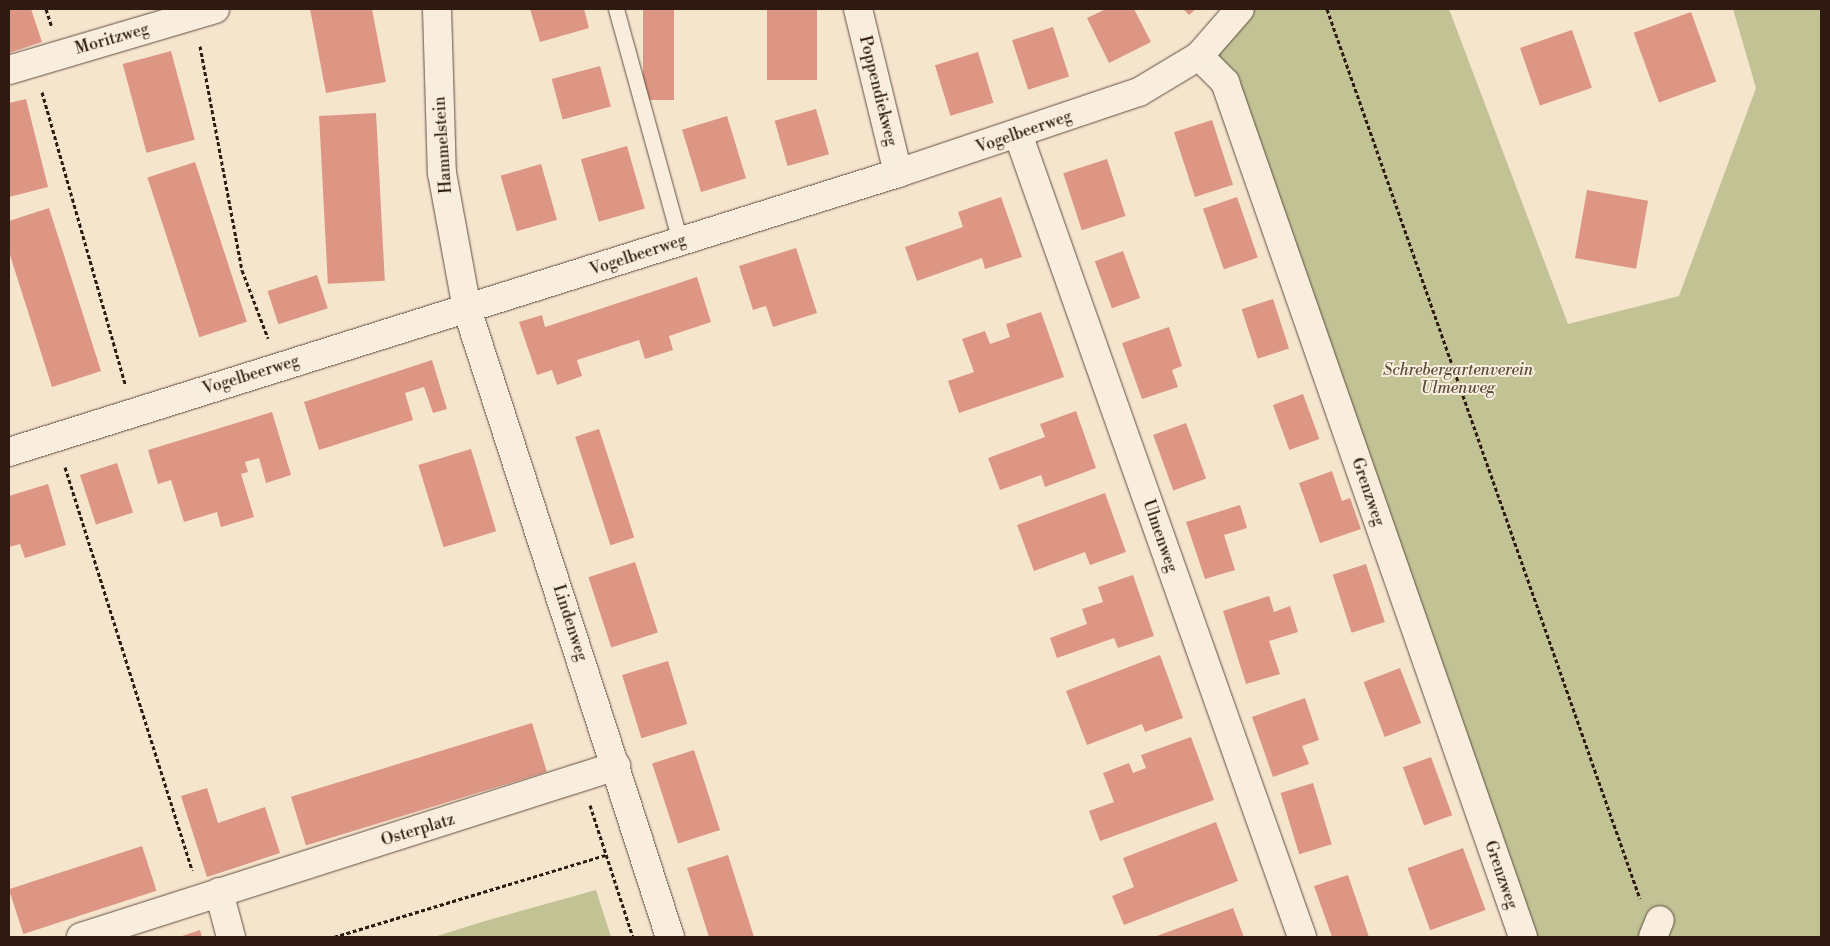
<!DOCTYPE html>
<style>
body{margin:0}
#map{position:relative;width:1830px;height:946px;overflow:hidden;background:#f6e5cd;font-family:"Libre Bodoni",serif}
div>[style]{position:absolute}
.green>*{inset:0;background:#c1c395}
.building>*{inset:0;background:#dc9683;transform-origin:0 0}
.path>*{height:3px;margin-top:-1.5px;transform-origin:0;background:repeating-linear-gradient(90deg,#2f1a11 0 4px,transparent 0 6.5px)}
.roads{filter:drop-shadow(0 0 1px #614d40) drop-shadow(0 0 1px #614d40)}
.lane>*{height:15px;margin:-7.5px;padding:0 7.5px;transform-origin:7.5px;border-radius:7.5px;background:#f9eede}
.street>*{height:28px;margin:-14px;padding:0 14px;transform-origin:14px;border-radius:14px;background:#f9eede}
span{translate:-50% -50%;white-space:nowrap;text-align:center;line-height:1.15;-webkit-text-stroke:4px #f9eede;paint-order:stroke}
.street-label{font-size:16px;color:#2f1a11}
.park-label{font-size:16px;color:#5b4d39;font-style:italic}
.frame{position:absolute;inset:0;border:10px solid #2f1a11;pointer-events:none}
</style>
<div id="map">
<div class="green">
<i style="clip-path:polygon(1240px 9px,1449px 9px,1568px 324px,1679px 296px,1756px 88px,1733px 9px,1821px 9px,1821px 937px,1523px 937px,1225px 83px,1199px 56px)"></i>
<i style="clip-path:polygon(596px 890px,611px 937px,434px 937px,485px 921px)"></i>
</div>
<div class="building">
<i style="clip-path:polygon(9px 9px,31px 9px,42px 42px,9px 53px)"></i>
<i style="clip-path:polygon(310px 9px,372px 9px,386px 82px,326px 93px)"></i>
<i style="clip-path:polygon(530px 9px,584px 9px,589px 28px,540px 42px)"></i>
<i style="left:643px;top:9px;width:31px;height:91px"></i>
<i style="left:767px;top:9px;width:50px;height:71px"></i>
<i style="clip-path:polygon(1106px 9px,1134px 9px,1151px 42px,1109px 63px,1087px 18px)"></i>
<i style="clip-path:polygon(1183px 9px,1196px 9px,1189px 15px)"></i>
<i style="left:1691px;top:12px;width:74px;height:61px;rotate:70deg"></i>
<i style="left:1053px;top:27px;width:52px;height:43px;rotate:72deg"></i>
<i style="left:1572px;top:30px;width:61px;height:55px;rotate:71deg"></i>
<i style="left:171px;top:51px;width:92px;height:50px;rotate:75deg"></i>
<i style="left:978px;top:52px;width:53px;height:45px;rotate:73deg"></i>
<i style="left:600px;top:66px;width:42px;height:50px;rotate:75deg"></i>
<i style="clip-path:polygon(26px 99px,48px 187px,9px 197px,9px 103px)"></i>
<i style="left:816px;top:109px;width:47px;height:43px;rotate:74deg"></i>
<i style="left:376px;top:113px;width:168px;height:57px;rotate:87deg"></i>
<i style="left:727px;top:116px;width:65px;height:47px;rotate:73deg"></i>
<i style="left:1212px;top:120px;width:68px;height:40px;rotate:72deg"></i>
<i style="left:627px;top:146px;width:65px;height:48px;rotate:74deg"></i>
<i style="left:1107px;top:159px;width:60px;height:46px;rotate:72deg"></i>
<i style="left:195px;top:162px;width:168px;height:50px;rotate:72deg"></i>
<i style="left:541px;top:164px;width:58px;height:42px;rotate:74deg"></i>
<i style="left:1587px;top:190px;width:62px;height:69px;rotate:10deg"></i>
<i style="clip-path:polygon(1001px 197px,1022px 257px,985px 269px,982px 258px,917px 281px,905px 247px,963px 227px,958px 212px)"></i>
<i style="left:1237px;top:197px;width:64px;height:36px;rotate:71deg"></i>
<i style="clip-path:polygon(49px 208px,101px 371px,52px 387px,9px 252px,9px 221px)"></i>
<i style="clip-path:polygon(796px 248px,817px 313px,773px 327px,766px 306px,753px 310px,739px 266px)"></i>
<i style="left:1123px;top:251px;width:50px;height:30px;rotate:70deg"></i>
<i style="left:317px;top:275px;width:35px;height:52px;rotate:72deg"></i>
<i style="clip-path:polygon(697px 277px,711px 322px,669px 336px,673px 350px,645px 359px,639px 340px,577px 360px,582px 376px,557px 385px,552px 370px,537px 375px,519px 322px,542px 315px,545px 327px)"></i>
<i style="left:1273px;top:299px;width:52px;height:33px;rotate:72deg"></i>
<i style="clip-path:polygon(1041px 312px,1064px 377px,959px 413px,948px 381px,974px 372px,962px 339px,985px 331px,990px 344px,1010px 337px,1006px 324px)"></i>
<i style="clip-path:polygon(1169px 327px,1182px 366px,1172px 370px,1178px 387px,1142px 399px,1122px 343px)"></i>
<i style="clip-path:polygon(432px 360px,447px 409px,433px 413px,424px 387px,405px 393px,413px 420px,319px 450px,304px 402px)"></i>
<i style="left:1303px;top:394px;width:48px;height:32px;rotate:70deg"></i>
<i style="clip-path:polygon(1076px 411px,1096px 468px,1045px 487px,1041px 475px,1000px 490px,988px 458px,1045px 437px,1040px 424px)"></i>
<i style="clip-path:polygon(272px 412px,291px 475px,266px 483px,259px 458px,245px 462px,248px 472px,241px 474px,254px 517px,221px 527px,217px 512px,184px 522px,171px 480px,158px 484px,148px 450px)"></i>
<i style="left:1186px;top:423px;width:59px;height:35px;rotate:70deg"></i>
<i style="left:599px;top:429px;width:114px;height:25px;rotate:72deg"></i>
<i style="left:471px;top:449px;width:86px;height:55px;rotate:73deg"></i>
<i style="left:117px;top:463px;width:52px;height:39px;rotate:72deg"></i>
<i style="clip-path:polygon(1332px 471px,1342px 501px,1350px 498px,1361px 529px,1320px 543px,1299px 483px)"></i>
<i style="clip-path:polygon(48px 484px,66px 545px,25px 558px,20px 544px,9px 547px,9px 496px)"></i>
<i style="clip-path:polygon(1105px 493px,1126px 552px,1090px 565px,1085px 552px,1034px 571px,1017px 525px)"></i>
<i style="clip-path:polygon(1240px 505px,1247px 528px,1224px 535px,1235px 570px,1205px 579px,1186px 522px)"></i>
<i style="left:635px;top:562px;width:74px;height:49px;rotate:72deg"></i>
<i style="left:1366px;top:564px;width:61px;height:35px;rotate:72deg"></i>
<i style="clip-path:polygon(1133px 575px,1154px 636px,1118px 648px,1114px 638px,1057px 658px,1050px 638px,1087px 624px,1082px 609px,1103px 602px,1098px 587px)"></i>
<i style="clip-path:polygon(1269px 596px,1274px 612px,1290px 606px,1298px 632px,1269px 641px,1280px 674px,1246px 684px,1223px 611px)"></i>
<i style="clip-path:polygon(1160px 655px,1183px 718px,1145px 732px,1142px 724px,1087px 745px,1066px 691px)"></i>
<i style="left:668px;top:661px;width:66px;height:48px;rotate:73deg"></i>
<i style="left:1400px;top:668px;width:59px;height:39px;rotate:69deg"></i>
<i style="clip-path:polygon(1305px 698px,1319px 740px,1302px 746px,1309px 764px,1273px 777px,1252px 717px)"></i>
<i style="left:532px;top:723px;width:51px;height:252px;rotate:73deg"></i>
<i style="clip-path:polygon(1191px 737px,1214px 800px,1100px 841px,1089px 811px,1114px 802px,1103px 773px,1129px 763px,1133px 773px,1146px 768px,1141px 755px)"></i>
<i style="left:694px;top:750px;width:84px;height:44px;rotate:72deg"></i>
<i style="left:1431px;top:757px;width:62px;height:30px;rotate:70deg"></i>
<i style="left:1313px;top:783px;width:64px;height:34px;rotate:73deg"></i>
<i style="clip-path:polygon(207px 788px,218px 823px,265px 807px,280px 853px,207px 877px,181px 796px)"></i>
<i style="clip-path:polygon(1216px 822px,1238px 881px,1124px 925px,1112px 896px,1134px 887px,1123px 858px)"></i>
<i style="left:142px;top:846px;width:47px;height:140px;rotate:72deg"></i>
<i style="left:1463px;top:848px;width:66px;height:59px;rotate:70deg"></i>
<i style="clip-path:polygon(728px 855px,754px 937px,709px 937px,687px 868px)"></i>
<i style="clip-path:polygon(1348px 875px,1369px 937px,1332px 937px,1314px 886px)"></i>
<i style="clip-path:polygon(1233px 908px,1244px 937px,1154px 937px)"></i>
<i style="clip-path:polygon(200px 930px,202px 937px,179px 937px)"></i>
</div>
<div class="path">
<i style="left:46px;top:9px;width:19px;rotate:72deg"></i>
<i style="left:1327px;top:9px;width:943px;rotate:70.62deg"></i>
<i style="left:200px;top:46px;width:228px;rotate:79.4deg"></i>
<i style="left:242px;top:270px;width:73px;rotate:69.1deg"></i>
<i style="left:42px;top:92px;width:304px;rotate:74.1deg"></i>
<i style="left:65px;top:467px;width:423px;rotate:72.5deg"></i>
<i style="left:590px;top:805px;width:139px;rotate:72deg"></i>
<i style="left:334px;top:937px;width:284px;rotate:-16.8deg"></i>
</div>
<div class="roads">
<div class="lane">
<i style="left:616px;top:9px;width:242px;rotate:74.6deg"></i>
</div>
<div class="street">
<i style="left:437px;top:9px;width:164px;rotate:88.3deg"></i>
<i style="left:442px;top:173px;width:138px;rotate:79.6deg"></i>
<i style="left:467px;top:309px;width:660px;rotate:72.09deg"></i>
<i style="left:858px;top:9px;width:169px;rotate:76.3deg"></i>
<i style="left:1199px;top:56px;width:37px;rotate:45deg"></i>
<i style="left:1225px;top:82px;width:905px;rotate:70.78deg"></i>
<i style="left:9px;top:70px;width:215px;rotate:-16.5deg"></i>
<i style="left:1018px;top:134px;width:852px;rotate:70.52deg"></i>
<i style="left:9px;top:452px;width:932px;rotate:-17.42deg"></i>
<i style="left:898px;top:173px;width:254px;rotate:-18.6deg"></i>
<i style="left:1139px;top:92px;width:70px;rotate:-31deg"></i>
<i style="left:1199px;top:56px;width:62px;rotate:-48.9deg"></i>
<i style="left:219px;top:892px;width:47px;rotate:75.1deg"></i>
<i style="left:81px;top:937px;width:562px;rotate:-17.73deg"></i>
<i style="left:1653px;top:937px;width:18px;rotate:-68deg"></i>
</div>
</div>
<div class="street-label">
<span style="left:112px;top:39px;rotate:-16deg">Moritzweg</span>
<span style="left:878px;top:91px;rotate:76deg">Poppendiekweg</span>
<span style="left:1024px;top:132px;rotate:-19deg">Vogelbeerweg</span>
<span style="left:443px;top:145px;rotate:-94deg">Hammelstein</span>
<span style="left:638px;top:255px;rotate:-18deg">Vogelbeerweg</span>
<span style="left:251px;top:375px;rotate:-17deg">Vogelbeerweg</span>
<span style="left:1368px;top:492px;rotate:71deg">Grenzweg</span>
<span style="left:1160px;top:536px;rotate:71deg">Ulmenweg</span>
<span style="left:570px;top:623px;rotate:72deg">Lindenweg</span>
<span style="left:418px;top:830px;rotate:-17deg">Osterplatz</span>
<span style="left:1501px;top:875px;rotate:71deg">Grenzweg</span>
</div>
<div class="park-label">
<span style="left:1458px;top:379px">Schrebergartenverein<br>Ulmenweg</span>
</div>
<div class="frame"></div>
</div>
